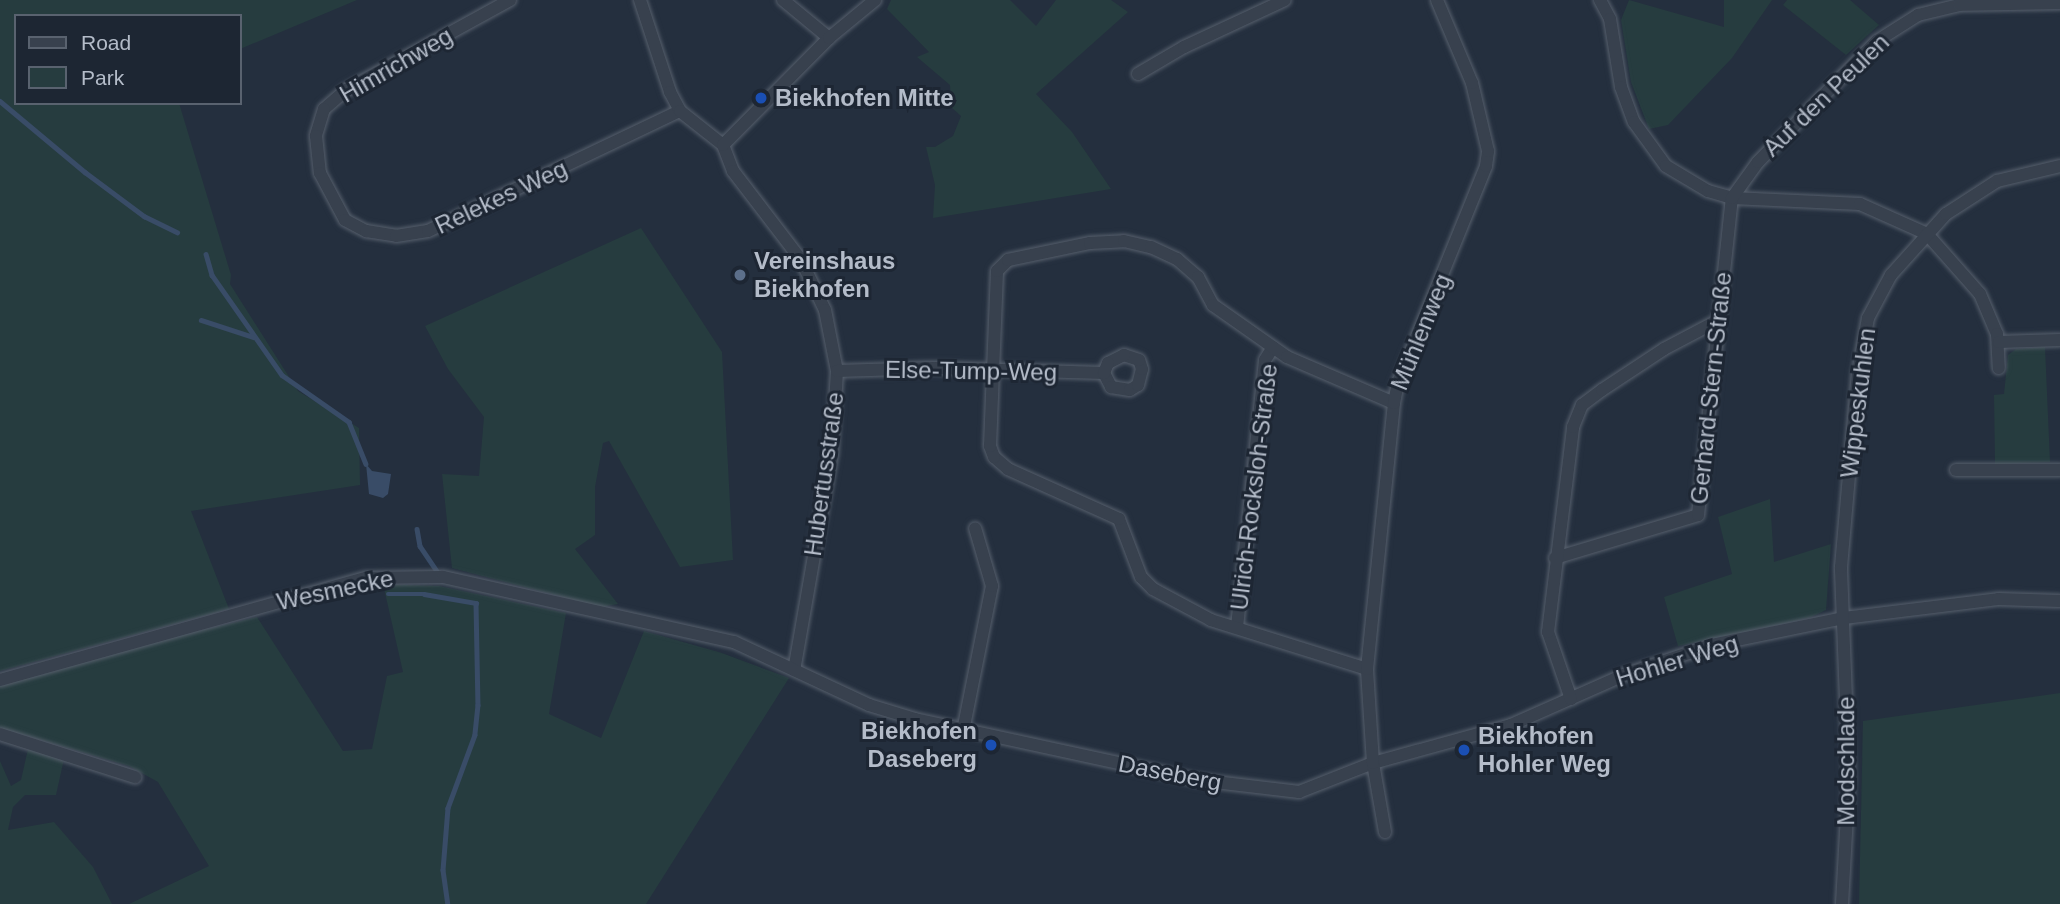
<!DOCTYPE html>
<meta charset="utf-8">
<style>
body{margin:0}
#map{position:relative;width:2060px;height:904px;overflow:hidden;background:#242f3e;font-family:Helvetica,sans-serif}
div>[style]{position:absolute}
.green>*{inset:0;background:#263c3f}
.water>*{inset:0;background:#394c67}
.stream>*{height:4.5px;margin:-2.25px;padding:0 2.25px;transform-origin:2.25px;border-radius:2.25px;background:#394c67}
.roads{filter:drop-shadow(0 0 2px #565f6c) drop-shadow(0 0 2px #565f6c)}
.street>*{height:12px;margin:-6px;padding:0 6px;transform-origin:6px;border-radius:6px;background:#38414e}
.dots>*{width:19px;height:19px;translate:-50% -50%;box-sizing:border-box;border:4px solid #1d2633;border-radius:50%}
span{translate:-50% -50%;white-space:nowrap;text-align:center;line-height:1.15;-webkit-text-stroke:6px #1d2633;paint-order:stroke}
.street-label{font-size:24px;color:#b4bcc9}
.poi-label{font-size:24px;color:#b4bcc9;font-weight:700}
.left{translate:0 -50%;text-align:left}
.right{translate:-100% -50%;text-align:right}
.legend{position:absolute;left:14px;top:14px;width:228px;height:91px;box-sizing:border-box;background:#1d2633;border:2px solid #59626f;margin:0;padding:9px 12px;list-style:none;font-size:21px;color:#b4bcc9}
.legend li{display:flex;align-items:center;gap:14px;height:35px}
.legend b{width:35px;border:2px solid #59626f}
</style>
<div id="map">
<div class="green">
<i style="clip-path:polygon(0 0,357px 0,240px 49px,240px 16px,16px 16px,16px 103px,179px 103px,231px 275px,230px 284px,298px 391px,359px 428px,360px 485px,191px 511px,229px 609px,0 671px)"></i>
<i style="clip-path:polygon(891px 0,1010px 0,1036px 26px,1056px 0,1111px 0,1128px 12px,1036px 94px,1072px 132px,1111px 189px,933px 218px,935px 185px,926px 147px,935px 147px,953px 136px,961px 116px,951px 107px,950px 85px,917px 57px,929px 52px,887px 9px)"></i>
<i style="clip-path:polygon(1629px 0,1724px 27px,1724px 0,1772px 0,1732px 58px,1668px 125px,1649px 129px,1631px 82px,1621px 20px)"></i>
<i style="clip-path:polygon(1787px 0,1850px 0,1879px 25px,1846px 55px,1783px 5px)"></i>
<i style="clip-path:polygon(641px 228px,722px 352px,733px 560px,680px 567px,609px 441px,603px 443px,595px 487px,595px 535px,575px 549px,618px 604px,601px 607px,452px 568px,442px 474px,479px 476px,484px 417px,448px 369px,425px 326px)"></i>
<i style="clip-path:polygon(2045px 347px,2050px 462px,1995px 464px,1994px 395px,2004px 394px,2008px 355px,2016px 349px)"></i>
<i style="clip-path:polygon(1770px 499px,1774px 562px,1831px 544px,1826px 610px,1809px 618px,1678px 646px,1664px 597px,1732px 574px,1718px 517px)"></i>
<i style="clip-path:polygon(383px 584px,439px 586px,566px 613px,549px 714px,601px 738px,644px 631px,722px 653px,789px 678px,646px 904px,129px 904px,209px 866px,158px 782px,129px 766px,0 728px,0 684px,38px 669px,257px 617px,343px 751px,372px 749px,387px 676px,403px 672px)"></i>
<i style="clip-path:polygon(2060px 693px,2060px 904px,1859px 904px,1863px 721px)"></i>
<i style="clip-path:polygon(28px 749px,64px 759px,56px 795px,25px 795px,13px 807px,8px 830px,54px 822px,93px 867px,112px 904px,0 904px,0 761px,11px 786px,21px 780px)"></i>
</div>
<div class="water">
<i style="clip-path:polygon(366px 464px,372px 471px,391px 474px,388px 494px,383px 498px,369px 494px)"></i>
</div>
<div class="stream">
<i style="left:0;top:101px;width:111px;rotate:39.9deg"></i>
<i style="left:85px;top:172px;width:74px;rotate:36.7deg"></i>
<i style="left:144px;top:216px;width:37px;rotate:26deg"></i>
<i style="left:206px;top:254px;width:22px;rotate:74deg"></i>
<i style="left:212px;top:275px;width:122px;rotate:55deg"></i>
<i style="left:282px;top:375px;width:82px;rotate:35deg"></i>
<i style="left:349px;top:422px;width:45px;rotate:68deg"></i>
<i style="left:201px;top:320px;width:55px;rotate:18.1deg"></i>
<i style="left:417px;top:529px;width:17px;rotate:80deg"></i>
<i style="left:420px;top:546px;width:30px;rotate:56deg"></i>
<i style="left:388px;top:594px;width:36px"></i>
<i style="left:424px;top:594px;width:53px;rotate:9.8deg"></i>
<i style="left:476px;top:603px;width:102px;rotate:88.9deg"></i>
<i style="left:478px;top:705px;width:30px;rotate:96deg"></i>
<i style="left:475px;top:735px;width:78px;rotate:110.3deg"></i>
<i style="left:448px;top:808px;width:62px;rotate:94.6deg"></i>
<i style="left:443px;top:870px;width:34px;rotate:82deg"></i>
</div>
<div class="roads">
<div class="street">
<i style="left:510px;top:0;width:187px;rotate:151.2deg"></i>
<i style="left:346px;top:90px;width:29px;rotate:139deg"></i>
<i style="left:324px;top:109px;width:28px;rotate:107deg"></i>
<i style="left:316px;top:136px;width:37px;rotate:84deg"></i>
<i style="left:320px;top:173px;width:53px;rotate:62deg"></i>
<i style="left:345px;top:220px;width:24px;rotate:28deg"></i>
<i style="left:366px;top:231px;width:30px;rotate:9deg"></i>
<i style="left:396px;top:236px;width:32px;rotate:-9deg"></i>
<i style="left:428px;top:231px;width:279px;rotate:-25.5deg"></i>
<i style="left:640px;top:0;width:97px;rotate:71.9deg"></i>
<i style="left:670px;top:92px;width:21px;rotate:62deg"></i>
<i style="left:680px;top:111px;width:55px;rotate:38.3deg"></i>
<i style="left:723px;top:145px;width:28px;rotate:69deg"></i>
<i style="left:733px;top:171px;width:112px;rotate:52.6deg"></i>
<i style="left:801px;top:260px;width:55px;rotate:64.4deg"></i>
<i style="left:825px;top:310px;width:62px;rotate:78.9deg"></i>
<i style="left:837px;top:371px;width:82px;rotate:93.5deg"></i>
<i style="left:832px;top:453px;width:220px;rotate:99.9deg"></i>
<i style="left:783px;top:0;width:60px;rotate:39.6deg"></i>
<i style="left:1600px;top:0;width:21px;rotate:62deg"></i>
<i style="left:1610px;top:19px;width:69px;rotate:80.8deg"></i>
<i style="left:1621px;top:87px;width:37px;rotate:70deg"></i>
<i style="left:1634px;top:122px;width:54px;rotate:54deg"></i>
<i style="left:1666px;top:166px;width:49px;rotate:30.8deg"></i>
<i style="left:1708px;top:191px;width:25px;rotate:16deg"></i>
<i style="left:1732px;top:198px;width:128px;rotate:2.7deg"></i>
<i style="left:1860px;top:204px;width:73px;rotate:24.1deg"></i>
<i style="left:1927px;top:234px;width:80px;rotate:48.5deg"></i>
<i style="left:1980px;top:294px;width:43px;rotate:67deg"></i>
<i style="left:1997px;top:334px;width:34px;rotate:87deg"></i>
<i style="left:1138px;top:74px;width:53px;rotate:-30.4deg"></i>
<i style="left:1184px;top:47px;width:111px;rotate:-25deg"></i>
<i style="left:723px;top:145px;width:151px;rotate:-45.3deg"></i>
<i style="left:829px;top:38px;width:60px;rotate:-39.6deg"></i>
<i style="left:1999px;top:342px;width:61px;rotate:-1.9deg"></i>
<i style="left:837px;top:371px;width:97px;rotate:-1.8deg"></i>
<i style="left:934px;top:368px;width:170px;rotate:1.7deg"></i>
<i style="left:1104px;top:373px;width:16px;rotate:63deg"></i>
<i style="left:1111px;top:387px;width:19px;rotate:9deg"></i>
<i style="left:1130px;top:390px;width:9px;rotate:-32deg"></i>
<i style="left:1138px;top:385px;width:16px;rotate:-76deg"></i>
<i style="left:1142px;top:369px;width:9px;rotate:-108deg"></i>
<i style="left:1139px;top:360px;width:16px;rotate:-162deg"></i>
<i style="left:1124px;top:355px;width:18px;rotate:153deg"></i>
<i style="left:1108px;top:363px;width:11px;rotate:112deg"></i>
<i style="left:1956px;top:470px;width:104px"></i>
<i style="left:1555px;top:558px;width:149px;rotate:-16.7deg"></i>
<i style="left:1698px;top:515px;width:319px;rotate:-83.9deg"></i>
<i style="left:1732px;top:198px;width:44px;rotate:-54.2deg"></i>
<i style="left:1758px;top:162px;width:170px;rotate:-45.5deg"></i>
<i style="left:1877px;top:41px;width:49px;rotate:-32.4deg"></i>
<i style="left:1918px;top:15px;width:42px;rotate:-13.7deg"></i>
<i style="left:1959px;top:5px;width:101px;rotate:-1.1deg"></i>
<i style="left:1237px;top:627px;width:268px;rotate:-84deg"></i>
<i style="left:1265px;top:360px;width:15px;rotate:-58deg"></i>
<i style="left:1367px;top:669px;width:164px;rotate:-162.6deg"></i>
<i style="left:1211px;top:620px;width:66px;rotate:-151.9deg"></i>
<i style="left:1153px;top:589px;width:17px;rotate:-135deg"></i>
<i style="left:1141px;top:577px;width:62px;rotate:-110.8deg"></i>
<i style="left:1119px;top:519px;width:122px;rotate:-155.8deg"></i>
<i style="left:1008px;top:469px;width:18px;rotate:-139deg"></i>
<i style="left:994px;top:457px;width:12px;rotate:-110deg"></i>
<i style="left:990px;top:446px;width:175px;rotate:-87.7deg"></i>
<i style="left:997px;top:271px;width:16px;rotate:-45deg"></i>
<i style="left:1008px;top:260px;width:84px;rotate:-11.7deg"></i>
<i style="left:1090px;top:243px;width:34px;rotate:-3deg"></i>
<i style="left:1124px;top:241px;width:28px;rotate:13deg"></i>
<i style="left:1151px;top:247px;width:29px;rotate:25deg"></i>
<i style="left:1177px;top:259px;width:28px;rotate:41deg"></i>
<i style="left:1198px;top:277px;width:32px;rotate:62deg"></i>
<i style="left:1213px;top:305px;width:90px;rotate:35.1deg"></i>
<i style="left:1287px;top:357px;width:116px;rotate:23.3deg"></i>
<i style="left:0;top:680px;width:380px;rotate:-15.6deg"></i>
<i style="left:366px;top:578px;width:77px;rotate:-0.7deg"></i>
<i style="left:443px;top:577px;width:298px;rotate:12.6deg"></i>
<i style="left:734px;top:642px;width:149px;rotate:25deg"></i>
<i style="left:869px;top:705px;width:48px;rotate:16.9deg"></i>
<i style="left:915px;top:719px;width:289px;rotate:12.2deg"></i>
<i style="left:1198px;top:780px;width:102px;rotate:6.8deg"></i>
<i style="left:1299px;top:792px;width:79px;rotate:-21.4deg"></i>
<i style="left:1373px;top:763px;width:143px;rotate:-15.4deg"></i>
<i style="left:1511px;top:725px;width:124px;rotate:-23.9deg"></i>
<i style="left:1624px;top:675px;width:93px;rotate:-18.8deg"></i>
<i style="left:1712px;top:645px;width:135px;rotate:-11.6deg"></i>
<i style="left:1844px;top:618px;width:155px;rotate:-7deg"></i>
<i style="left:1998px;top:599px;width:62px;rotate:1.8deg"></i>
<i style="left:1571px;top:699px;width:71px;rotate:-108.9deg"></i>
<i style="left:1548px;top:632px;width:207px;rotate:-83deg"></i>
<i style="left:1573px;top:427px;width:24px;rotate:-68deg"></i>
<i style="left:1582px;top:405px;width:25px;rotate:-37deg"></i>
<i style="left:1602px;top:390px;width:74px;rotate:-33.5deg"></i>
<i style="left:1664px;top:349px;width:60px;rotate:-27.8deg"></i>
<i style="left:963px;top:731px;width:148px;rotate:-78.7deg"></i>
<i style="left:992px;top:586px;width:60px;rotate:-106.3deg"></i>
<i style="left:0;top:734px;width:142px;rotate:17.7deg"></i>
<i style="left:1385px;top:832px;width:70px;rotate:-99.9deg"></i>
<i style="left:1373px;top:763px;width:94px;rotate:-93.7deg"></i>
<i style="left:1367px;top:669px;width:267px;rotate:-84.2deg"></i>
<i style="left:1394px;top:403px;width:20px;rotate:-79deg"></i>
<i style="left:1398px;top:383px;width:234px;rotate:-67.9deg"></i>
<i style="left:1486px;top:166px;width:15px;rotate:-82deg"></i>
<i style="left:1488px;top:151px;width:70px;rotate:-103.2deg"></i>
<i style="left:1472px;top:83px;width:90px;rotate:-112.9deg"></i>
<i style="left:1842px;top:904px;width:126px;rotate:-86.8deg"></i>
<i style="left:1849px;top:778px;width:211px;rotate:-92.2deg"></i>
<i style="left:1841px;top:567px;width:195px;rotate:-85deg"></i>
<i style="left:1858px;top:373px;width:56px;rotate:-79.7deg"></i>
<i style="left:1868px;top:318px;width:49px;rotate:-61.9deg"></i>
<i style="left:1891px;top:275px;width:82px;rotate:-48deg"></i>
<i style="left:1946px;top:214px;width:61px;rotate:-32.9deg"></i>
<i style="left:1997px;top:181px;width:65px;rotate:-13.4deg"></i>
</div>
</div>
<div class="dots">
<i style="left:761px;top:98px;background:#1a4fb4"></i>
<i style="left:740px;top:275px;background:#5c6f8a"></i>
<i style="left:991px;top:745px;background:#1a4fb4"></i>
<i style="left:1464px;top:750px;background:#1a4fb4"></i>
</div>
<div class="street-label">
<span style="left:396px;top:65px;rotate:-30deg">Himrichweg</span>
<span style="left:1826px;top:95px;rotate:-44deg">Auf den Peulen</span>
<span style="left:501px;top:197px;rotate:-25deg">Relekes Weg</span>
<span style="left:1421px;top:332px;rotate:-68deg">Mühlenweg</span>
<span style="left:971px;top:371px;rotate:1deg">Else-Tump-Weg</span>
<span style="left:1711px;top:388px;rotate:-84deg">Gerhard-Stern-Straße</span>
<span style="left:1858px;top:403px;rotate:-83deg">Wippeskuhlen</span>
<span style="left:824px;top:474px;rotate:-82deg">Hubertusstraße</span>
<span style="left:1254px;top:487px;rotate:-83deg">Ulrich-Rocksloh-Straße</span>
<span style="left:335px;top:590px;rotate:-12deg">Wesmecke</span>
<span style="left:1677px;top:661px;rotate:-17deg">Hohler Weg</span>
<span style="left:1846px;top:761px;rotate:-90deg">Modschlade</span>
<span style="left:1170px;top:773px;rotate:11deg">Daseberg</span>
</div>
<div class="poi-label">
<span class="left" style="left:775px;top:98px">Biekhofen Mitte</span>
<span class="left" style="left:754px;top:275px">Vereinshaus<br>Biekhofen</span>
<span class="right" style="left:977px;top:745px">Biekhofen<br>Daseberg</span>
<span class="left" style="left:1478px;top:750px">Biekhofen<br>Hohler Weg</span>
</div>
<ul class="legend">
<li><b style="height:9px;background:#38414e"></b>Road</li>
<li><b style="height:19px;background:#263c3f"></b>Park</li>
</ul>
</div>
